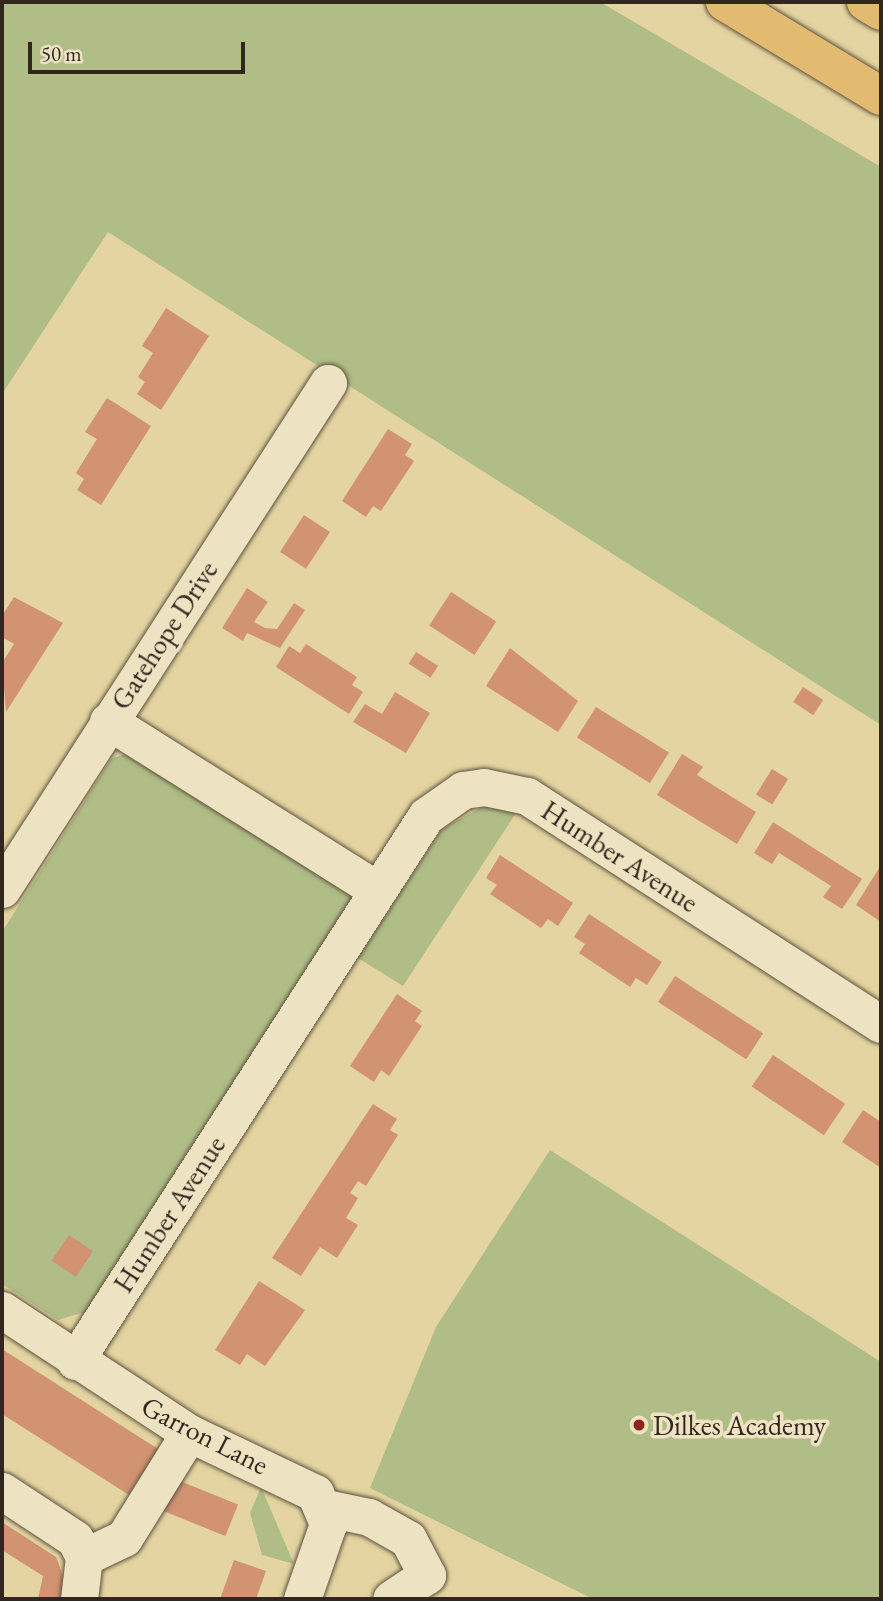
<!DOCTYPE html>
<style>
body{margin:0}
#map{position:relative;width:883px;height:1601px;overflow:hidden;background:#e3d4a1;font-family:"EB Garamond",serif}
div>[style]{position:absolute}
.green>*{inset:0;background:#b0bd87}
.building>*{inset:0;background:#d29372;transform-origin:0 0}
.roads{filter:drop-shadow(0 0 2px #5e523e) drop-shadow(0 0 2px #5e523e)}
.minor>*{height:37px;margin:-18.5px;padding:0 18.5px;transform-origin:18.5px;border-radius:18.5px;background:#ede3c2}
.highway>*{height:38px;margin:-19px;padding:0 19px;transform-origin:19px;border-radius:19px;background:#e2ba70}
.dots>*{width:19px;height:19px;translate:-50% -50%;box-sizing:border-box;border:4px solid #ede3c2;border-radius:50%}
span{translate:-50% -50%;white-space:nowrap;text-align:center;line-height:1.15;-webkit-text-stroke:7px #ede3c2;paint-order:stroke}
.street-label{font-size:28px;color:#31271d}
.poi-label{font-size:28px;color:#31271d}
.left{translate:0 -50%;text-align:left}
.frame{position:absolute;inset:0;border:4px solid #31271d;pointer-events:none}
.scale{position:absolute;left:28px;top:42px;width:217px;height:32px;box-sizing:border-box;border:4px solid #31271d;border-top:0;padding-left:9px;font-size:21px;line-height:24px;white-space:nowrap;color:#31271d;-webkit-text-stroke:5px #ede3c2;paint-order:stroke}
</style>
<div id="map">
<div class="green">
<i style="clip-path:polygon(2px 2px,600px 2px,881px 167px,881px 725px,108px 232px,2px 394px)"></i>
<i style="clip-path:polygon(137px 751px,352px 892px,354px 902px,91px 1319px,81px 1313px,58px 1320px,2px 1284px,2px 932px,112px 758px)"></i>
<i style="clip-path:polygon(484px 806px,516px 813px,403px 986px,358px 958px,442px 829px)"></i>
<i style="clip-path:polygon(550px 1150px,881px 1362px,881px 1599px,593px 1599px,370px 1488px,436px 1327px)"></i>
<i style="clip-path:polygon(261px 1487px,294px 1564px,262px 1555px,250px 1513px)"></i>
</div>
<div class="building">
<i style="clip-path:polygon(166px 308px,209px 336px,161px 410px,137px 394px,145px 382px,138px 377px,153px 353px,142px 346px)"></i>
<i style="clip-path:polygon(107px 398px,151px 426px,101px 505px,77px 490px,84px 479px,76px 473px,97px 439px,85px 432px)"></i>
<i style="clip-path:polygon(388px 429px,412px 444px,405px 455px,414px 461px,381px 511px,373px 506px,366px 517px,342px 501px)"></i>
<i style="left:304px;top:515px;width:31px;height:44px;rotate:33deg"></i>
<i style="clip-path:polygon(247px 588px,268px 602px,254px 622px,265px 628px,277px 629px,294px 603px,305px 610px,280px 648px,247px 633px,243px 641px,222px 628px)"></i>
<i style="left:451px;top:592px;width:54px;height:40px;rotate:33deg"></i>
<i style="clip-path:polygon(14px 597px,63px 623px,6px 712px,2px 663px,14px 644px,2px 637px,2px 616px)"></i>
<i style="clip-path:polygon(306px 644px,357px 677px,352px 685px,363px 692px,349px 714px,276px 667px,289px 646px,300px 653px)"></i>
<i style="clip-path:polygon(510px 648px,578px 701px,558px 732px,486px 686px)"></i>
<i style="left:416px;top:652px;width:26px;height:14px;rotate:32deg"></i>
<i style="left:803px;top:687px;width:24px;height:18px;rotate:33deg"></i>
<i style="clip-path:polygon(395px 692px,430px 713px,406px 753px,353px 722px,365px 704px,382px 714px)"></i>
<i style="left:596px;top:707px;width:86px;height:36px;rotate:32deg"></i>
<i style="clip-path:polygon(682px 754px,703px 767px,697px 775px,756px 812px,737px 844px,657px 795px)"></i>
<i style="left:772px;top:769px;width:19px;height:30px;rotate:32deg"></i>
<i style="clip-path:polygon(773px 822px,862px 879px,842px 909px,823px 897px,831px 886px,806px 870px,779px 853px,772px 864px,754px 853px)"></i>
<i style="clip-path:polygon(500px 855px,573px 903px,558px 926px,548px 919px,541px 928px,490px 894px,497px 885px,486px 878px)"></i>
<i style="clip-path:polygon(881px 865px,881px 922px,856px 905px)"></i>
<i style="clip-path:polygon(589px 914px,662px 962px,647px 985px,636px 978px,630px 987px,579px 953px,585px 944px,574px 937px)"></i>
<i style="left:675px;top:976px;width:105px;height:31px;rotate:33deg"></i>
<i style="clip-path:polygon(397px 994px,422px 1011px,415px 1021px,422px 1026px,389px 1076px,381px 1070px,374px 1082px,350px 1066px)"></i>
<i style="left:773px;top:1055px;width:87px;height:38px;rotate:34deg"></i>
<i style="clip-path:polygon(373px 1104px,397px 1119px,390px 1130px,398px 1135px,366px 1186px,358px 1181px,350px 1193px,358px 1198px,346px 1218px,358px 1225px,337px 1258px,320px 1247px,301px 1276px,272px 1258px)"></i>
<i style="clip-path:polygon(863px 1110px,881px 1122px,881px 1168px,842px 1142px)"></i>
<i style="left:69px;top:1235px;width:29px;height:31px;rotate:34deg"></i>
<i style="clip-path:polygon(259px 1281px,305px 1310px,265px 1366px,247px 1354px,240px 1365px,215px 1350px)"></i>
<i style="clip-path:polygon(2px 1349px,158px 1449px,129px 1495px,2px 1414px)"></i>
<i style="left:175px;top:1479px;width:68px;height:34px;rotate:22deg"></i>
<i style="clip-path:polygon(2px 1522px,56px 1557px,65px 1581px,61px 1599px,38px 1599px,43px 1576px,2px 1550px)"></i>
<i style="clip-path:polygon(234px 1560px,266px 1571px,256px 1599px,220px 1599px)"></i>
</div>
<div class="roads">
<div class="minor">
<i style="left:108px;top:721px;width:318px;rotate:32.1deg"></i>
<i style="left:2px;top:889px;width:602px;rotate:-57.21deg"></i>
<i style="left:2px;top:1310px;width:224px;rotate:33.3deg"></i>
<i style="left:189px;top:1433px;width:140px;rotate:25.5deg"></i>
<i style="left:315px;top:1493px;width:34px;rotate:67deg"></i>
<i style="left:328px;top:1524px;width:79px;rotate:109.1deg"></i>
<i style="left:75px;top:1361px;width:648px;rotate:-57.22deg"></i>
<i style="left:426px;top:816px;width:45px;rotate:-35.1deg"></i>
<i style="left:463px;top:790px;width:21px;rotate:-8deg"></i>
<i style="left:484px;top:787px;width:44px;rotate:11.8deg"></i>
<i style="left:527px;top:796px;width:421px;rotate:32.8deg"></i>
<i style="left:2px;top:1491px;width:87px;rotate:33.3deg"></i>
<i style="left:75px;top:1539px;width:20px;rotate:63deg"></i>
<i style="left:84px;top:1557px;width:42px;rotate:96.8deg"></i>
<i style="left:326px;top:1508px;width:44px;rotate:11.8deg"></i>
<i style="left:369px;top:1517px;width:45px;rotate:29.4deg"></i>
<i style="left:408px;top:1539px;width:41px;rotate:62.2deg"></i>
<i style="left:427px;top:1575px;width:43px;rotate:146.3deg"></i>
<i style="left:84px;top:1557px;width:44px;rotate:-25.4deg"></i>
<i style="left:124px;top:1538px;width:123px;rotate:-58.2deg"></i>
</div>
<div class="highway">
<i style="left:725px;top:2px;width:182px;rotate:31.1deg"></i>
<i style="left:866px;top:2px;width:17px;rotate:31deg"></i>
</div>
</div>
<div class="dots">
<i style="left:639px;top:1425px;background:#8f2418"></i>
</div>
<div class="street-label">
<span style="left:164px;top:635px;rotate:-57deg">Gatehope Drive</span>
<span style="left:620px;top:856px;rotate:33deg">Humber Avenue</span>
<span style="left:169px;top:1214px;rotate:-57deg">Humber Avenue</span>
<span style="left:205px;top:1435px;rotate:27deg">Garron Lane</span>
</div>
<div class="poi-label">
<span class="left" style="left:653px;top:1425px">Dilkes Academy</span>
</div>
<div class="frame"></div>
<div class="scale">50 m</div>
</div>
